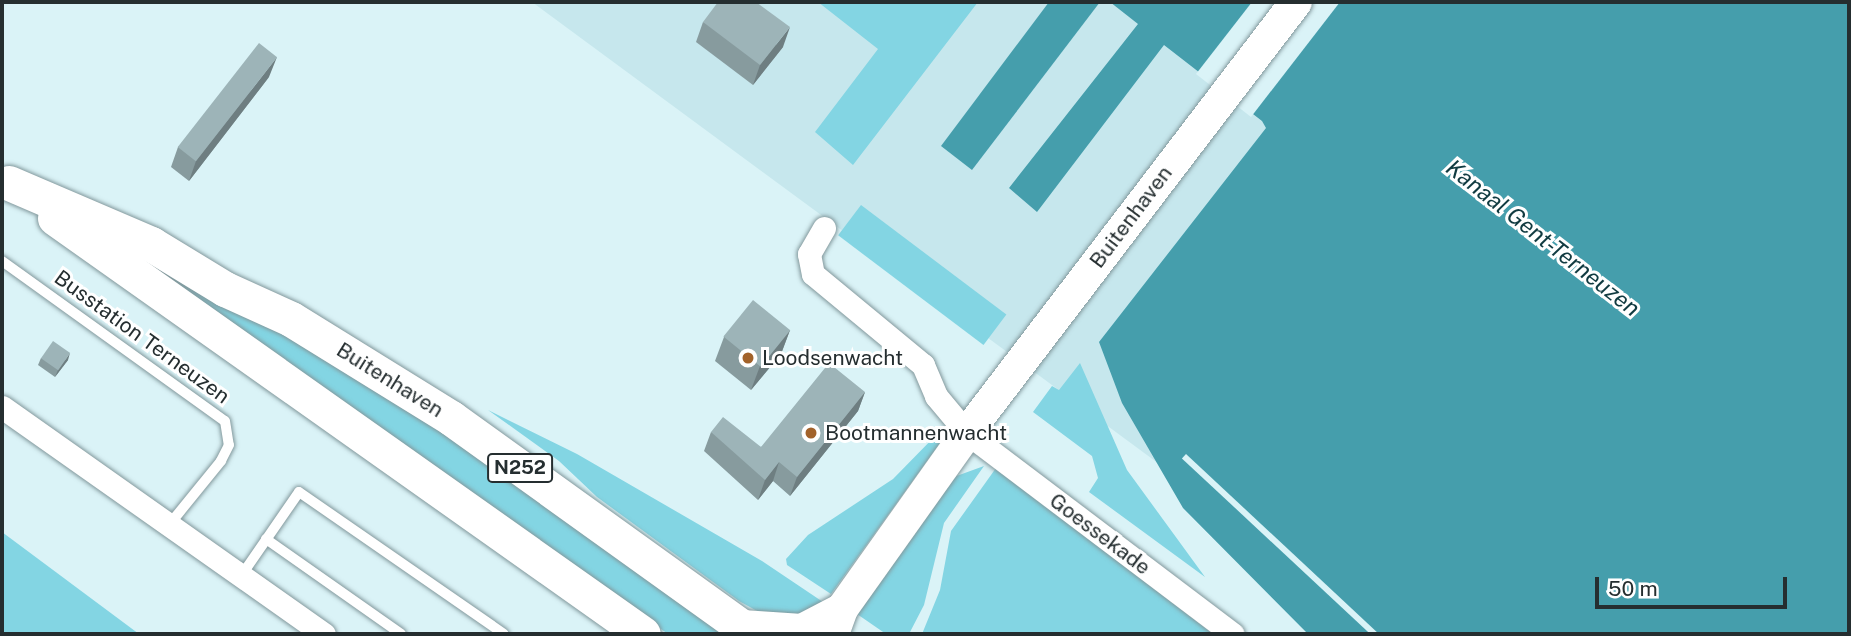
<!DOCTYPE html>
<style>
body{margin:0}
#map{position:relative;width:1851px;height:636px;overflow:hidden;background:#daf3f7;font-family:"Public Sans",sans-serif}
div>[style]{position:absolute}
.built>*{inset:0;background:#c6e7ed}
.green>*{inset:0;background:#83d5e3;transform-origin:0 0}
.water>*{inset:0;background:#459eac}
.pier>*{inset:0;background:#daf3f7;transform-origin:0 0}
.roads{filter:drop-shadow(0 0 2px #82989c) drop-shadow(0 0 2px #82989c)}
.service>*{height:10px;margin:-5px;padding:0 5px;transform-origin:5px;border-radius:5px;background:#fff}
.minor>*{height:23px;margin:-11.5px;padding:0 11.5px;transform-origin:11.5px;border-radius:11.5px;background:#fff}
.secondary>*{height:32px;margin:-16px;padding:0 16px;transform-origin:16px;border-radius:16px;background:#fff}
.primary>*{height:35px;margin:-17.5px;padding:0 17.5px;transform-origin:17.5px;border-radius:17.5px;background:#fff}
.wall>*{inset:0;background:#879b9e}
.shaded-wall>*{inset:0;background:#6e7e81}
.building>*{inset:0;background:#9db4b8;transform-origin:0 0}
.dots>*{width:19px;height:19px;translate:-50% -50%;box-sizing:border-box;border:4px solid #fff;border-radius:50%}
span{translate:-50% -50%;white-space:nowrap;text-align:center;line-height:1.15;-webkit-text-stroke:6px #fff;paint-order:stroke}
.shield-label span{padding:2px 5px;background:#fff;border:2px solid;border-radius:5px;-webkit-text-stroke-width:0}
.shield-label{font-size:19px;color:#252e30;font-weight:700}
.street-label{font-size:21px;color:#252e30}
.poi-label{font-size:21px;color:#252e30}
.left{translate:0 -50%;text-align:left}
.water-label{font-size:23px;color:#113b41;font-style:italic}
.frame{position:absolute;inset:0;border:4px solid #252e30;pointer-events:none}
.scale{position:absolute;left:1595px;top:577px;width:192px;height:32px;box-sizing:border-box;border:4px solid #252e30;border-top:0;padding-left:9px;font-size:21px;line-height:24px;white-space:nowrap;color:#252e30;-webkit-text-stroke:5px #fff;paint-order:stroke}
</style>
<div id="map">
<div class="built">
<i style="clip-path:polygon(532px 2px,1849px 2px,1849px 634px,1390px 634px)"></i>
</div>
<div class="green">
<i style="clip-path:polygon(818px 2px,978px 2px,853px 165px,815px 132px,878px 49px)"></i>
<i style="left:861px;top:205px;width:182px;height:38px;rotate:37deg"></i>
<i style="clip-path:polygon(141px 261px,341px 363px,734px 634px,668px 634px)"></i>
<i style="clip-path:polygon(1080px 363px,1127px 470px,1205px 577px,1089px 492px,1098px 478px,1092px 456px,1033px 412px,1052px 386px,1059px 390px)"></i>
<i style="clip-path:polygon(488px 410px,577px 454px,762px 561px,823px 602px,804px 616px,759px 612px,739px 601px,597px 497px,559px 461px)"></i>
<i style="clip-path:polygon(940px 431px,945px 436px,831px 594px,787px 565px,786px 559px,808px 535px,893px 479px)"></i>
<i style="clip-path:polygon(984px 466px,944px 523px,924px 605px,909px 634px,886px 634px,857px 614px,951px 478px)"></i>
<i style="clip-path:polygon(996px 468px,1213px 634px,922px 634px,940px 590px,951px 531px)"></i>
<i style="clip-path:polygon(2px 532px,139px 634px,2px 634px)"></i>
</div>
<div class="water">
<i style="clip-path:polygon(1049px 2px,1100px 2px,972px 170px,941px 146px)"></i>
<i style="clip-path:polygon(1110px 2px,1849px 2px,1849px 634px,1308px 634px,1183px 508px,1122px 403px,1099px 342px,1266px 128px,1262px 121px,1164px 45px,1037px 212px,1009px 188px,1138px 24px)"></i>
</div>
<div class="pier">
<i style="clip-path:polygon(1252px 2px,1340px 2px,1251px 117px,1196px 74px)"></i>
<i style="left:1186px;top:454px;width:266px;height:6px;rotate:43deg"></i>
</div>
<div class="roads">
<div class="service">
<i style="left:2px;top:261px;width:274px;rotate:35.7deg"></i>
<i style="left:225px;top:421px;width:24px;rotate:81deg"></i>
<i style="left:229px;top:445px;width:18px;rotate:117deg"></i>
<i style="left:221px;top:461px;width:82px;rotate:129.1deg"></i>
<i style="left:266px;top:539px;width:165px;rotate:35.1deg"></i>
<i style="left:241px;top:576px;width:102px;rotate:-55.4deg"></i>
<i style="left:299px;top:492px;width:249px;rotate:34.7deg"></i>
</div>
<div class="minor">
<i style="left:824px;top:228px;width:30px;rotate:120deg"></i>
<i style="left:809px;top:254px;width:20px;rotate:79deg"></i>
<i style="left:813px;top:274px;width:143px;rotate:39.6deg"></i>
<i style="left:923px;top:365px;width:34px;rotate:67deg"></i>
<i style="left:936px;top:396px;width:48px;rotate:50deg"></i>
<i style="left:967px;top:433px;width:333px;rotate:37.1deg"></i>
<i style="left:2px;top:407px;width:394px;rotate:35.2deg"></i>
</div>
<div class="secondary">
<i style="left:742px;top:626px;width:60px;rotate:3.8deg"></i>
<i style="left:802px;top:630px;width:45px;rotate:-27.7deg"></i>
<i style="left:833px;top:634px;width:27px;rotate:-70deg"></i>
<i style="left:842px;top:609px;width:216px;rotate:-54.6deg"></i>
<i style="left:967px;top:433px;width:542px;rotate:-52.64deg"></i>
</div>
<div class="primary">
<i style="left:9px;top:183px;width:155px;rotate:23.2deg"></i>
<i style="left:151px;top:244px;width:87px;rotate:31.3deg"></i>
<i style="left:225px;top:289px;width:72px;rotate:24.4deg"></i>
<i style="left:291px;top:319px;width:188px;rotate:31.7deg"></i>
<i style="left:451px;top:418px;width:370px;rotate:35.7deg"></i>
<i style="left:55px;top:218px;width:720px;rotate:35.28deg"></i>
</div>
</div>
<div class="wall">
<i style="clip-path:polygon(703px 22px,783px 47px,753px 85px,696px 42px)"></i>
<i style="clip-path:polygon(269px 77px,189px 181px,171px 167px,178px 147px)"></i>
<i style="clip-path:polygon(790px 330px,781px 354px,751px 390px,715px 361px,724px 337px)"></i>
<i style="clip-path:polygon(41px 358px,68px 360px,55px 377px,38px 365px)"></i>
<i style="clip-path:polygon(865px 392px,858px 411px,790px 496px,773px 481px,758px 500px,704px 451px,711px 432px,761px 447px)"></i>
</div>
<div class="shaded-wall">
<i style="clip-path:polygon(790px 27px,783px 47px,753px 85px,760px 65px)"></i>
<i style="clip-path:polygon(277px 57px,269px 77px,189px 181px,196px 161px)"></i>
<i style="clip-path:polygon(790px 330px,781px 354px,751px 390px,760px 366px)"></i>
<i style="clip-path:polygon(70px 353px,68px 360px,55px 377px,58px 370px)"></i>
<i style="clip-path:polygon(865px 392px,858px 411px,790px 496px,797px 477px)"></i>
<i style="clip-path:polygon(779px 462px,773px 481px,758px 500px,765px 480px)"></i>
</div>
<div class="building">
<i style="clip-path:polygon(718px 2px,756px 2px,790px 27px,760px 65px,703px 22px)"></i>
<i style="left:259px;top:43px;width:23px;height:132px;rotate:38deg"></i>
<i style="left:753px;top:300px;width:48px;height:47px;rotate:39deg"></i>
<i style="left:53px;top:341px;width:21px;height:21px;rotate:35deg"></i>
<i style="clip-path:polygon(829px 363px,865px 392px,797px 477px,779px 462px,765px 480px,711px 432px,723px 417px,761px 447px)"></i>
</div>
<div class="dots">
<i style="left:748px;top:358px;background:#a2622a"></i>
<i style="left:811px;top:433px;background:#a2622a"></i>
</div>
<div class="shield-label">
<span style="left:520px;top:468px">N252</span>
</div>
<div class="street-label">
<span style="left:1131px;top:217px;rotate:-53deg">Buitenhaven</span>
<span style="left:142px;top:337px;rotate:36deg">Busstation Terneuzen</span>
<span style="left:390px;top:380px;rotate:32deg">Buitenhaven</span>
<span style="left:1100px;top:534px;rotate:37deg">Goessekade</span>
</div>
<div class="poi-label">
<span class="left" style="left:762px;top:358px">Loodsenwacht</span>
<span class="left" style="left:825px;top:433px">Bootmannenwacht</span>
</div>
<div class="water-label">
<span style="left:1543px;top:238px;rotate:38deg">Kanaal Gent-Terneuzen</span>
</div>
<div class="frame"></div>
<div class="scale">50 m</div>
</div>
